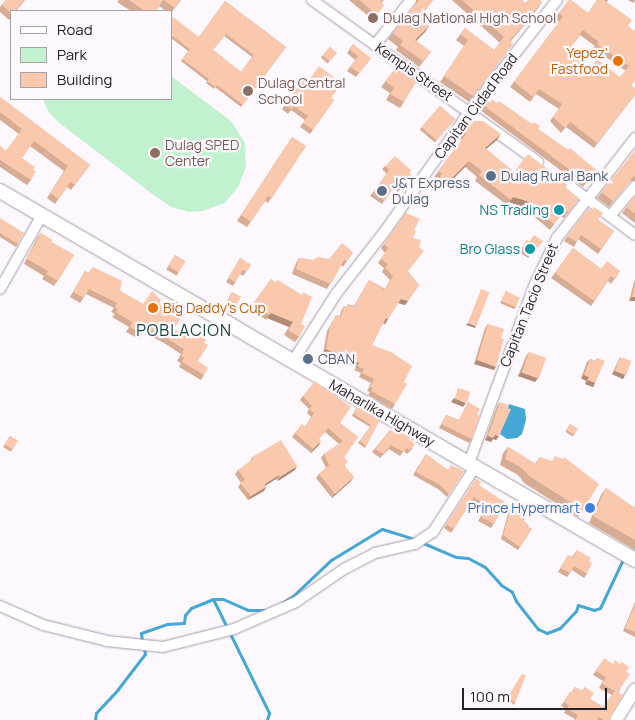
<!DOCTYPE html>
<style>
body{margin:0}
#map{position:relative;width:635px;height:720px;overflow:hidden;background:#fdf8fe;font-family:Manrope,sans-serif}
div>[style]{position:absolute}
.green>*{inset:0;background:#c1f1ce}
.water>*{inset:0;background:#44a7d6}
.stream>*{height:3px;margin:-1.5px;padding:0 1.5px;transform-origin:1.5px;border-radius:1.5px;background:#44a7d6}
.roads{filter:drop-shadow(0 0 1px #a49aa8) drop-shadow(0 0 1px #a49aa8)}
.minor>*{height:10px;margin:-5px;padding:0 5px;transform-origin:5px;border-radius:5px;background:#fff}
.major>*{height:12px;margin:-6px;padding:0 6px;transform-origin:6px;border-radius:6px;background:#fff}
.highway>*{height:14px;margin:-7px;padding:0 7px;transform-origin:7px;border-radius:7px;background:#fff}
.wall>*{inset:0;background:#d7ac94;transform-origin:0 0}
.shaded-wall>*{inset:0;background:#af8c78;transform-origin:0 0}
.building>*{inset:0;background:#fac8ac;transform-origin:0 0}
.dots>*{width:14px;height:14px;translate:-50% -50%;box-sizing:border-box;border:2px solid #fdf8fe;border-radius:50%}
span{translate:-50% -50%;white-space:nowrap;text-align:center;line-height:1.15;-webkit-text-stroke:4.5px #fdf8fe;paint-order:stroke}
.education-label{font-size:14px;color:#785e54}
.left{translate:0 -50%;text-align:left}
.food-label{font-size:14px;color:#c56008}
.right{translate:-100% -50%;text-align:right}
.street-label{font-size:14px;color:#252126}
.service-label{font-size:14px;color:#4e5e75}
.culture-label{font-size:14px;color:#0d838f}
.shop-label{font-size:14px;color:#366cbe}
.quarter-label{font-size:16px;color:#154839;letter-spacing:1px}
.legend{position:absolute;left:10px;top:10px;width:162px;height:90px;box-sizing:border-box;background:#fdf8fe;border:1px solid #a7a2a8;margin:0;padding:6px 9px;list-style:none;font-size:15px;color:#252126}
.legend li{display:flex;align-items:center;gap:10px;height:25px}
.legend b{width:25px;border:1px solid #a7a2a8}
.scale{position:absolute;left:462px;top:688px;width:145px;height:22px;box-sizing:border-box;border:2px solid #252126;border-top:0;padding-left:6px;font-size:15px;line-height:18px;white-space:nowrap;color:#252126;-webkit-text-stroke:4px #fdf8fe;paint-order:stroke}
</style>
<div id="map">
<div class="green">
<i style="clip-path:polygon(171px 76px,231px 121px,245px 143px,246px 167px,238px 187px,225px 203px,203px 211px,189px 212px,171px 207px,151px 193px,58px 122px,48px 111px,43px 99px,171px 99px)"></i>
</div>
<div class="water">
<i style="clip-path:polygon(509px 404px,525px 409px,526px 420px,522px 434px,517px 438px,507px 439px,500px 434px)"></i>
</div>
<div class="stream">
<i style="left:423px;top:543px;width:36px;rotate:23deg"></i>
<i style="left:456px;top:557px;width:12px;rotate:5deg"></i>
<i style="left:468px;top:558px;width:19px;rotate:28deg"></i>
<i style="left:485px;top:567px;width:24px;rotate:48deg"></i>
<i style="left:501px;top:585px;width:13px;rotate:32deg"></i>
<i style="left:512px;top:592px;width:10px;rotate:66deg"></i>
<i style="left:516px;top:601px;width:36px;rotate:52deg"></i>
<i style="left:538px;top:629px;width:10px;rotate:24deg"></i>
<i style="left:547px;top:633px;width:14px;rotate:-21deg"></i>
<i style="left:560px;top:628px;width:23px;rotate:-47deg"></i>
<i style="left:576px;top:611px;width:6px;rotate:-72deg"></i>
<i style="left:578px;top:605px;width:17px;rotate:17deg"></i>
<i style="left:594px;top:610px;width:6px;rotate:-18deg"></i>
<i style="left:600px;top:608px;width:56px;rotate:-64.8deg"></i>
<i style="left:213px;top:599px;width:127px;rotate:63.8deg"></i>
<i style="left:269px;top:713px;width:7px;rotate:106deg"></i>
<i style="left:274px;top:608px;width:24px;rotate:-33deg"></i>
<i style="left:294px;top:595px;width:51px;rotate:-43.4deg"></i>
<i style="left:331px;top:560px;width:60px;rotate:-31.3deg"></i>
<i style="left:382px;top:529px;width:37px;rotate:17deg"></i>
<i style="left:142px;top:642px;width:9px;rotate:-96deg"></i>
<i style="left:141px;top:633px;width:28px;rotate:-19deg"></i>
<i style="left:167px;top:624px;width:17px;rotate:-3deg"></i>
<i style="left:184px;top:623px;width:8px;rotate:-83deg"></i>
<i style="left:185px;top:615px;width:9px;rotate:-49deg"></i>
<i style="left:191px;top:608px;width:24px;rotate:-22deg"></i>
<i style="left:213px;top:599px;width:10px"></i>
<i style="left:223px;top:599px;width:27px;rotate:24deg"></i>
<i style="left:248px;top:610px;width:18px"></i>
<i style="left:95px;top:720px;width:7px;rotate:-82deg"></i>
<i style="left:96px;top:713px;width:33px;rotate:-47deg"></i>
<i style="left:118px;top:689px;width:44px;rotate:-52.4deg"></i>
<i style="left:145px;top:654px;width:6px;rotate:-99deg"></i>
</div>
<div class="roads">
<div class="minor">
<i style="left:312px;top:0;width:278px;rotate:35.6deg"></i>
<i style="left:375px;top:45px;width:58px;rotate:-51.3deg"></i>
<i style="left:558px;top:177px;width:96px;rotate:37deg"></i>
<i style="left:610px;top:216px;width:39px;rotate:-50deg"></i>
<i style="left:0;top:289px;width:85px;rotate:-60.4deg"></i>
<i style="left:293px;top:361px;width:80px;rotate:-57.3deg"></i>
<i style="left:336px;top:294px;width:80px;rotate:-52.1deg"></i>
<i style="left:385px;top:231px;width:147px;rotate:-54.7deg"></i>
<i style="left:470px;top:111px;width:141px;rotate:-51.9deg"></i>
<i style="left:469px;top:463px;width:191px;rotate:-69.8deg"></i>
<i style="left:535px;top:284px;width:51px;rotate:-64.4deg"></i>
<i style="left:557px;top:238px;width:127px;rotate:-52deg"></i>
<i style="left:0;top:606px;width:47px;rotate:23.8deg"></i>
<i style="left:43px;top:625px;width:66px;rotate:14deg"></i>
<i style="left:107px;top:641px;width:56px;rotate:6.1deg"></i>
<i style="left:163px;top:647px;width:73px;rotate:-14.2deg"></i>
<i style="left:234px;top:629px;width:68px;rotate:-23.5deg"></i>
<i style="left:296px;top:602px;width:58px;rotate:-34.5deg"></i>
<i style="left:344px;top:569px;width:35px;rotate:-27deg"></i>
<i style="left:375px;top:553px;width:41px;rotate:-12.7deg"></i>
<i style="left:415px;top:544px;width:22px;rotate:-34deg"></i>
<i style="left:433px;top:532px;width:77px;rotate:-57.1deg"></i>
</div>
<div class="major">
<i style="left:616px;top:720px;width:36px;rotate:-58deg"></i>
</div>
<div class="highway">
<i style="left:0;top:191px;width:734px;rotate:30.16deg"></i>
</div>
</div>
<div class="wall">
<i style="clip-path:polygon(6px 0,25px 0,16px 11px,11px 11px,11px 17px,9px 20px,0 12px,0 7px)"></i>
<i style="clip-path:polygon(119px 0,181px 0,171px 13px,171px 11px,166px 11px,159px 6px,156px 11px,131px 11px,117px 2px)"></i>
<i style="clip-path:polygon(349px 0,384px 0,381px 3px,384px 5px,373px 20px)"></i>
<i style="clip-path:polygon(416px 0,433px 0,420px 17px,429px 26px,425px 32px,416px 41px,431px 52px,419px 67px,396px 50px,398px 47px,388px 39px,416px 4px)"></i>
<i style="clip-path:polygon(452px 0,522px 0,525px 3px,542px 2px,510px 41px,513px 44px,469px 102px,440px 82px,464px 46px,456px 40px,465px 28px,494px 50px,500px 43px)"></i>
<i style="clip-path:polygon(evenodd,569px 0,588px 13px,597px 0,608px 0,607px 2px,628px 26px,632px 86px,635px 95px,594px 148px,566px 127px,561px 133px,550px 121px,559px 109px,536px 94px,530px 102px,510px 87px,559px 22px,555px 18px,569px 0,580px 35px,595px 46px,593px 48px,626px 71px,620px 77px,589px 69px,567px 52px,580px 35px)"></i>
<i style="clip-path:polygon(628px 0,635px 0,635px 1px,633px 3px)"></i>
<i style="clip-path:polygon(evenodd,225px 1px,286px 47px,241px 107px,215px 87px,214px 89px,206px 83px,207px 81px,181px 61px,188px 51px,171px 38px,171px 20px,199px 37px,225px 1px,224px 36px,252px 57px,241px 72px,213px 50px,224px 36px)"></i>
<i style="clip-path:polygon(353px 44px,369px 61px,356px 77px,347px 71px,355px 60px,347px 53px)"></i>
<i style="left:330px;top:47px;width:9px;height:14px;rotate:41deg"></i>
<i style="clip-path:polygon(399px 64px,404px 102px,400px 108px,386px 100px,390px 93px,381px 87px)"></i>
<i style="clip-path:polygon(304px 79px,334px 100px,310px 134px,300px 127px,305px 120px,291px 110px,288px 114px,282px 109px)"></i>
<i style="clip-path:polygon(0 97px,90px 165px,71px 190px,67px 187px,55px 204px,47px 198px,64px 171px,30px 146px,22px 158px,33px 170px,31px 180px,27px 185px,0 167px,0 146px,6px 151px,19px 134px,0 120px)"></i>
<i style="clip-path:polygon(487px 100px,490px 103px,497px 103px,538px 129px,596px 170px,583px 187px,480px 110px)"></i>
<i style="left:440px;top:106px;width:20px;height:31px;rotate:41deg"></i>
<i style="clip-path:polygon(471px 121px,497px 140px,486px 149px,514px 172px,566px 188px,578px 200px,564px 218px,560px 216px,550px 230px,525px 209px,526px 208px,509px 202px,507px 205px,475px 181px,477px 177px,465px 167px,443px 189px,436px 182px,438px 180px,434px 177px,462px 140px,459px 138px)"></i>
<i style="clip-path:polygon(292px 137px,306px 146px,268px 203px,265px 201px,247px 227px,237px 221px)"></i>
<i style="clip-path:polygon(635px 151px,635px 181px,630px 181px,609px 207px,597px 198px)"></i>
<i style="clip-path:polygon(385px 166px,411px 170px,409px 173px,412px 176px,398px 192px,393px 187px,382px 204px,370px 196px,387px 174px,382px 169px)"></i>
<i style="clip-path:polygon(635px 196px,635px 223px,622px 213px)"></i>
<i style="clip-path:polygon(588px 209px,598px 220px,614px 231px,598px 254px,578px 239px,574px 247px,564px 241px)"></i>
<i style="clip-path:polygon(406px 213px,414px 230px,408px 272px,419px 285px,405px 305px,398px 303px,385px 324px,383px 323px,372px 345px,404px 382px,395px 404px,392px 409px,368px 395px,370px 392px,367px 391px,371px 383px,359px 377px,361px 373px,354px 370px,356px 367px,323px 353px,327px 331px,336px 315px,340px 316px,341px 311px,344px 306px,346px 307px,348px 304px,354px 306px,369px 280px,385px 289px,390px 280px,382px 272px,384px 268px,378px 263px,385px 253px,381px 248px)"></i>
<i style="clip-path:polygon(0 218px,18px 244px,16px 247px,0 237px)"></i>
<i style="clip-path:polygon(41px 233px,51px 242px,74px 255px,54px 286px,42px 279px,44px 276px,24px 264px,37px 238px)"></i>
<i style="clip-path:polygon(527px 240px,529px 242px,543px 241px,528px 258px,519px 252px)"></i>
<i style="clip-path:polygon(573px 248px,601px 269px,620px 271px,611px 284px,608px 281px,591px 306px,551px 278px)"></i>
<i style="clip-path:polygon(353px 252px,343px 267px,341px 265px,327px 289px,292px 274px,296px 263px,299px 258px,313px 260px,329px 259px)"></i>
<i style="left:175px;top:255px;width:12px;height:17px;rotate:31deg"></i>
<i style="clip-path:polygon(240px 258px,251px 265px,243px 276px,240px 274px,233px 286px,226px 282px)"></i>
<i style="clip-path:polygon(85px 271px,143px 304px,159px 304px,174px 329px,188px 338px,204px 343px,198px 361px,204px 375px,201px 380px,179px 367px,181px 363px,177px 361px,181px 354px,164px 343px,143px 332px,139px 339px,126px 332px,129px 327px,112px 317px,115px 314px,111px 312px,114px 308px,86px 294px,80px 303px,70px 297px)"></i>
<i style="clip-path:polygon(271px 279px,301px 324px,299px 337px,295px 342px,284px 335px,289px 327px,267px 318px,266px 320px,250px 308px)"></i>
<i style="clip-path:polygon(635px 280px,635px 301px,629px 301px,634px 282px)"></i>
<i style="clip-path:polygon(506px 291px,516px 307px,514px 309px,500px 303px)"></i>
<i style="clip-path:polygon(232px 292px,241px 297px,234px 307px,226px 303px)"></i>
<i style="clip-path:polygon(488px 324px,501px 338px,494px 370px,474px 364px,485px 328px)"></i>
<i style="clip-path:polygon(529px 352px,535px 382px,518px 376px,526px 356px)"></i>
<i style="clip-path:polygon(620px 357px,625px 375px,623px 379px,612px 374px,618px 361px)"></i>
<i style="clip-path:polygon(597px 358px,595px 383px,593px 387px,585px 384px,586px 381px,581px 378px,587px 362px,590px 359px,595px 361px)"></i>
<i style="clip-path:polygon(328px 392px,334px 395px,340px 423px,358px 437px,344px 457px,345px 466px,351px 481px,332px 498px,316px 478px,319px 474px,326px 468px,321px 458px,324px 454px,339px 444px,325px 432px,319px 439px,319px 445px,311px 453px,292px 437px,302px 424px,305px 427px,311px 417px,307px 413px,309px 409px,300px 400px,303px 396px)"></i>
<i style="clip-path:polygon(468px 402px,477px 414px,472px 439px,469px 443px,439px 428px,446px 415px,459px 420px)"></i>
<i style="clip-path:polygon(500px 402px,499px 436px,496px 440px,493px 439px,491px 442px,485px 440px,497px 406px)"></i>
<i style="clip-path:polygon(357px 407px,380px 419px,365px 448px,358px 443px,370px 427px,352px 416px)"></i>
<i style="left:570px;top:424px;width:9px;height:9px;rotate:32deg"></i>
<i style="clip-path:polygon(390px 430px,413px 448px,407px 454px,404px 451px,400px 456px,389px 449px,380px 458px,372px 452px)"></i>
<i style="left:10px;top:436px;width:9px;height:13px;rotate:32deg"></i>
<i style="clip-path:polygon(508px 447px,535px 464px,540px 457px,583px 510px,578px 517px,524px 483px,518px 475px,500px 465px,503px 453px)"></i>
<i style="clip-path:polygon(426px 454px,447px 470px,464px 471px,447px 497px,438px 489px,413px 475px)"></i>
<i style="clip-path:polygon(252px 457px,295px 470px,278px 481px,276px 479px,266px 485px,266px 487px,264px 491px,248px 500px,238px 487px,241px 483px,235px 474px,238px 470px,250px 462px)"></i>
<i style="clip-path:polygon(476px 479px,479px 485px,494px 524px,491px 528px,478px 521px,484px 510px,471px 501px,451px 533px,444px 528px)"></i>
<i style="clip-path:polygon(606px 488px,635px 508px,635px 550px,589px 523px,601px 495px)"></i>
<i style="clip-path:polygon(512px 504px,528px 527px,532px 529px,518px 550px,501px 539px,510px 507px)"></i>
<i style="clip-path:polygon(577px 550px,587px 574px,584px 578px,572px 570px,567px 577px,558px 572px,568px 555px,572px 557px)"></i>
<i style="clip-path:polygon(635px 602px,635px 637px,623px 631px)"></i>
<i style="clip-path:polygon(601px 663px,626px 672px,609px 720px,574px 720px,575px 719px,564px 713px,566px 709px,561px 706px,570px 692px,571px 693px,575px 687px,582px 691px,585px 687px,590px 699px,603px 707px,612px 695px,599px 688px,603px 681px,593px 675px)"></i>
<i style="clip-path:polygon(522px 674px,515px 703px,514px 705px,507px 699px)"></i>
</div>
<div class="shaded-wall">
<i style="clip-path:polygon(542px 2px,538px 8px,506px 47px,510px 41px)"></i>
<i style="clip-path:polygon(429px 26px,425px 32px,411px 46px,415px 40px)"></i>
<i style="clip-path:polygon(501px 134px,497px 140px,480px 154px,485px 148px)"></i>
<i style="clip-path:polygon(469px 161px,465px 167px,443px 189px,447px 183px)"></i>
<i style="clip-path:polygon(513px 197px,530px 202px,526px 208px,509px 202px,507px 205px)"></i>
<i style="clip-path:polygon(632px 297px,635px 297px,635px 301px,629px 301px)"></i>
<i style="clip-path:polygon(401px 299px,408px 301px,405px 305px,398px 303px)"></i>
<i style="clip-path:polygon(271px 313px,293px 322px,289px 327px,267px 318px)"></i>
<i style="left:386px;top:318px;width:2px;height:6px;rotate:27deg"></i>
<i style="clip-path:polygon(468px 323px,476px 326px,475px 328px,466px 325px)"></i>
<i style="left:326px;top:349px;width:36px;height:5px;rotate:23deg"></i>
<i style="clip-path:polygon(477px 360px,496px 367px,494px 370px,474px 364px)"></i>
<i style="clip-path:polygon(615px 371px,625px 375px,623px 379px,612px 374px)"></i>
<i style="clip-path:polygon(521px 372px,538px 378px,535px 382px,518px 376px)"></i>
<i style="clip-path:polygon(584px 375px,589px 377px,586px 381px,581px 378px)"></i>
<i style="clip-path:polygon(588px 380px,595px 383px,593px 387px,585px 384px)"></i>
<i style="clip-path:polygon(454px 398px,466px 403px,463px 407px,451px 402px)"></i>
<i style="clip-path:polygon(495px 435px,499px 436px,496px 440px,493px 439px,491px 442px,485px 440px,488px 436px)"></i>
<i style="clip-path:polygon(321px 441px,319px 445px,311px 453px,313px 449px)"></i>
<i style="clip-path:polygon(297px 466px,295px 470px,278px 481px,280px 477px)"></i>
<i style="clip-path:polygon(279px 475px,276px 479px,262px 488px,265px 484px)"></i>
<i style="clip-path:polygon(354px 477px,351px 481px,332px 498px,335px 494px)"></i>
<i style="clip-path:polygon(266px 487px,264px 491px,248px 500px,251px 496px)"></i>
</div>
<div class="building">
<i style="clip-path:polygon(6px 0,24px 0,15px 11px,11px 11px,11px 13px,2px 5px)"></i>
<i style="clip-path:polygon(129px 0,163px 0,156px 11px,145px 11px)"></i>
<i style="clip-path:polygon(164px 0,180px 0,175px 8px)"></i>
<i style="clip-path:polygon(359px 0,382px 0,380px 2px,384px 5px,377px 15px)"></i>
<i style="clip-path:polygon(419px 0,433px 0,420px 17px,429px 26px,415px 40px,431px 52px,423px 61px,400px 45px,403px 41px,393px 33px)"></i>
<i style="clip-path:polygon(462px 0,522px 0,525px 3px,528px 0,540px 0,542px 2px,510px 41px,513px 44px,473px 96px,444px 76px,468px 40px,460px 34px,465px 28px,494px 50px,504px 37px)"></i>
<i style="clip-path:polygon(evenodd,569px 0,571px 0,588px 13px,597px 0,604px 0,632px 20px,628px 26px,635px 31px,635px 81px,631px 85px,635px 88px,635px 95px,597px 143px,570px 122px,565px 128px,553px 117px,562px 104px,539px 89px,533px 97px,514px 82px,563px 17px,559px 13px,569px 0,583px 30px,598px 41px,597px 44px,629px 66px,620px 77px,597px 59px,589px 69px,567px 52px,583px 30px)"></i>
<i style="clip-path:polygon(evenodd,225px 1px,286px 47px,243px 105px,217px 85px,215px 87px,207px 81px,209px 79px,182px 59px,190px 49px,171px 35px,171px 20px,173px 17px,199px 37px,225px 1px,226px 34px,254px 55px,241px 72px,213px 50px,226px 34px)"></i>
<i style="clip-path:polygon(353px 44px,371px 58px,359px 73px,350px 67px,358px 56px,349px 49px)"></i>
<i style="left:330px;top:47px;width:9px;height:11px;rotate:41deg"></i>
<i style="clip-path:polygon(399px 64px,420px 76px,404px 102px,390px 94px,394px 88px,385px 81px)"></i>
<i style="clip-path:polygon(319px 66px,342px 83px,331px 98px,334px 100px,313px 130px,303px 123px,308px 116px,294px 106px,292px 109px,285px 104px,304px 79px,308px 82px)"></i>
<i style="clip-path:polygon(0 97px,90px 165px,75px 185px,70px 182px,59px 199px,50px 193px,68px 166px,34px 141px,22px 158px,35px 167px,33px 170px,36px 171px,31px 180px,0 160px,0 146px,6px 151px,22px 129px,0 112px)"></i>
<i style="clip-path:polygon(492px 99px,497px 103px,499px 101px,532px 124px,534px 122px,540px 126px,538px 129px,568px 150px,570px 148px,596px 170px,586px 182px,483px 105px,487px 100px,490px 103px)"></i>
<i style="left:440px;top:106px;width:20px;height:28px;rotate:41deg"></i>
<i style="clip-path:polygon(471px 121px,483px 121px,501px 134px,485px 148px,514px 172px,528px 154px,567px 184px,566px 188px,578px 197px,578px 200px,568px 212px,564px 210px,554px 224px,529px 203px,530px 202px,513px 197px,511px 200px,479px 175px,482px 171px,469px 161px,447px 183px,440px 176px,442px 174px,438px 171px,466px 134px,464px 132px)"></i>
<i style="clip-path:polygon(292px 137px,306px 146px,272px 198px,268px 196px,251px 222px,241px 215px)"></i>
<i style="clip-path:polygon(635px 151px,635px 176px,634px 176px,613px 201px,601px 192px)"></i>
<i style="clip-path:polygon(395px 156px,411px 170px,409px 173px,412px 176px,401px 189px,396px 184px,385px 201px,373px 192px,389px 170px,385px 166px)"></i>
<i style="clip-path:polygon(635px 196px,635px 214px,626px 207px)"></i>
<i style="clip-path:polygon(594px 207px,603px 213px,598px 220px,614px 231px,601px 249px,581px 235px,577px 242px,567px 236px,588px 209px,591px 211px)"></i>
<i style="clip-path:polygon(406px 213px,420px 219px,414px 230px,416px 232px,412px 238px,421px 240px,419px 247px,424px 251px,407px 272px,419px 285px,408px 301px,401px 299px,388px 319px,386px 318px,372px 345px,391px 352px,412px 366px,404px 382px,407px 384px,395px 404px,371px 391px,373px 388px,370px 387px,374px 379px,362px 373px,364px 369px,357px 366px,359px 363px,326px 349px,330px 326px,336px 315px,341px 317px,344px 306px,347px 307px,348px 304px,354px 307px,369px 280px,385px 290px,393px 276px,385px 268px,388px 264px,381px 259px,388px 248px,384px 244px)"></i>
<i style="clip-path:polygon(0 218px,24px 233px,18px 244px,0 233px)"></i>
<i style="clip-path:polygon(41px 233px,53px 240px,51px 242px,74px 255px,58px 281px,46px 274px,48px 271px,27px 259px)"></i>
<i style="clip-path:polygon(534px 235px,543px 241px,531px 255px,522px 249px,527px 240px,529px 242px)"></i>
<i style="clip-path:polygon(342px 243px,353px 252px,347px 261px,344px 260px,331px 284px,296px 269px,299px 258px,313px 260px,318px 257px,329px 259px)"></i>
<i style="clip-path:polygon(573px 248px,601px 269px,607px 261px,620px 271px,615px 279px,611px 276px,594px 301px,555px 273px)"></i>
<i style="left:175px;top:255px;width:12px;height:13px;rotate:31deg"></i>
<i style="clip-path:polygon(240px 258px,251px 265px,246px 272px,243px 270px,235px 282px,228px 278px)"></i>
<i style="clip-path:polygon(93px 267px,122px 281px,120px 291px,143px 304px,152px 291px,161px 300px,159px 304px,174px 313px,176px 309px,183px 314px,174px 329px,188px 338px,191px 333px,195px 336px,197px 333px,206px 340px,204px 343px,208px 345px,198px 361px,208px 368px,204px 375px,182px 362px,184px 358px,181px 356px,184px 349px,168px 339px,146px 327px,142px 334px,130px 327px,132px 322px,116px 312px,118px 309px,115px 307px,117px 303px,89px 289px,84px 298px,73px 292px,85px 271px,88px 273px)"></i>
<i style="clip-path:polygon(271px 279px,276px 282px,278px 280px,302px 295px,303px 292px,312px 297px,301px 324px,305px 326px,299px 337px,288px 330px,293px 322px,271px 313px,269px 315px,254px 303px)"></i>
<i style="clip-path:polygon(635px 284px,635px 297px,632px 297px)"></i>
<i style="left:481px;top:289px;width:9px;height:36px;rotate:21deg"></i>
<i style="clip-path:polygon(506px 291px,520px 298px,516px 307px,501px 301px)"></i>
<i style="clip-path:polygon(232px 292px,241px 297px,236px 305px,228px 301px)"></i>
<i style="clip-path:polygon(488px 324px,504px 329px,501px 338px,504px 339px,496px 367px,477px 360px)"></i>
<i style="left:529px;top:352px;width:18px;height:22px;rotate:19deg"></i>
<i style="left:620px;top:357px;width:12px;height:15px;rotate:20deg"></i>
<i style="clip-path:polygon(597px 358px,605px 361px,595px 383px,588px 380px,589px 377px,584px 375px,590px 359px,596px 361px)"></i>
<i style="clip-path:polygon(315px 381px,328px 392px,331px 388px,336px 390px,334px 395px,351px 407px,340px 423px,358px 437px,344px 457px,348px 462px,344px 465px,354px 477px,335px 494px,319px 474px,329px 465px,324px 454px,343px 441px,328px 428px,319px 439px,321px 441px,313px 449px,295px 433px,302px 424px,305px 427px,314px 413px,309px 409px,312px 406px,303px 396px)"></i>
<i style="left:458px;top:388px;width:13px;height:11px;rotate:18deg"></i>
<i style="clip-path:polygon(468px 402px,480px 409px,477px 414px,480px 416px,472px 439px,441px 424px,446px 415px,459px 420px)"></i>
<i style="clip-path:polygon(500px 402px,508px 405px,507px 408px,511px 409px,499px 436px,495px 435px,493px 438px,488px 436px)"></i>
<i style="clip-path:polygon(357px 407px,380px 419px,366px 446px,360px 441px,371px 425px,354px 414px)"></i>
<i style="left:570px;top:424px;width:9px;height:7px;rotate:32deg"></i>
<i style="clip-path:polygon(400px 428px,415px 445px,409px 450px,407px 448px,403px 452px,391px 445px,383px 454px,375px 449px,390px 430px,396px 434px)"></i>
<i style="left:10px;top:436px;width:9px;height:10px;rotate:32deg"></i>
<i style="clip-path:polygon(281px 440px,297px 466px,280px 477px,279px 475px,265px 484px,266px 487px,251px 496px,240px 483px,245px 480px,238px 470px,253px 459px,252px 457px)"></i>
<i style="clip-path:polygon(508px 447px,536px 464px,540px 457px,552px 461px,555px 456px,563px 459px,564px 457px,599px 484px,583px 510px,529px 476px,522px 468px,505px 459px)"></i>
<i style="clip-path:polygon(426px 454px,448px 470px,451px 465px,464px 471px,449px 494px,440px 485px,416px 472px)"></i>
<i style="clip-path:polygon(476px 479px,481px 482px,479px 485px,506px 503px,494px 524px,481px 517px,487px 506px,474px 497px,454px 529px,446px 524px)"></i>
<i style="clip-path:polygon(606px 488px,635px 508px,635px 540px,593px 516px)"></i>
<i style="clip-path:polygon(512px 504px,528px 513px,524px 521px,529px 525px,528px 527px,532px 529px,520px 547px,503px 535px)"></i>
<i style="clip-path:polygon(577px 550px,591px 558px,589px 561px,592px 563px,587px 574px,574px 566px,570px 573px,560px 568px,568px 555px,573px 558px)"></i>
<i style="clip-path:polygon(635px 604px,635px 632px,625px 628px)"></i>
<i style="clip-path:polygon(604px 658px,613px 664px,615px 660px,620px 664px,622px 662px,629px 667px,626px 672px,630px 674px,618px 692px,623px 695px,609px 720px,604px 720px,599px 717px,597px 720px,575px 720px,578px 715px,567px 709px,569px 705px,564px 702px,570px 692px,572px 693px,575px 687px,583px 691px,585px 687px,594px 693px,590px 699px,603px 707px,615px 691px,602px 684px,606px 677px,596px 671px)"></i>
<i style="clip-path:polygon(522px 674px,526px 675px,515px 703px,508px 697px)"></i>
</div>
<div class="dots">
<i style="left:373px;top:18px;background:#8d6e63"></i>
<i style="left:618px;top:61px;background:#e8710a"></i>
<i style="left:248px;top:91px;background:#8d6e63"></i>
<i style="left:155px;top:153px;background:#8d6e63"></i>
<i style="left:491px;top:176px;background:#5c6f8a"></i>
<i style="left:382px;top:191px;background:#5c6f8a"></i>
<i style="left:559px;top:210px;background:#0f9aa8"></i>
<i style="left:530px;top:249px;background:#0f9aa8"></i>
<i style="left:153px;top:308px;background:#e8710a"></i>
<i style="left:308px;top:359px;background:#5c6f8a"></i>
<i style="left:590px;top:508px;background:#3f7fe0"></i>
</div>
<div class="education-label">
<span class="left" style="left:383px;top:18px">Dulag National High School</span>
<span class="left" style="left:258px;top:91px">Dulag Central<br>School</span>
<span class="left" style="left:165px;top:153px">Dulag SPED<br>Center</span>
</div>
<div class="food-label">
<span class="right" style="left:608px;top:61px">Yepez'<br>Fastfood</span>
<span class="left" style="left:163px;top:308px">Big Daddy's Cup</span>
</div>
<div class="street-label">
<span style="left:414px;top:72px;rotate:35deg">Kempis Street</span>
<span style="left:476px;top:106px;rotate:-53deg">Capitan Cidad Road</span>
<span style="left:529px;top:305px;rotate:-68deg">Capitan Tacio Street</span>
<span style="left:382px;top:413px;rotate:30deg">Maharlika Highway</span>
</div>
<div class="service-label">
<span class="left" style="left:501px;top:176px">Dulag Rural Bank</span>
<span class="left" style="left:392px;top:191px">J&amp;T Express<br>Dulag</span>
<span class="left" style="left:318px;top:359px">CBAN</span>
</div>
<div class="culture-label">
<span class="right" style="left:549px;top:210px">NS Trading</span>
<span class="right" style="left:520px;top:249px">Bro Glass</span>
</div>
<div class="shop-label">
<span class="right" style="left:580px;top:508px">Prince Hypermart</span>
</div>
<div class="quarter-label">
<span style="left:184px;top:330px">POBLACION</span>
</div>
<ul class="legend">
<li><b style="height:6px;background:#fff"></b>Road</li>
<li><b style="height:14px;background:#c1f1ce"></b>Park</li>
<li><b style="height:14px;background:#fac8ac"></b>Building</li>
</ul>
<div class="scale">100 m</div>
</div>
